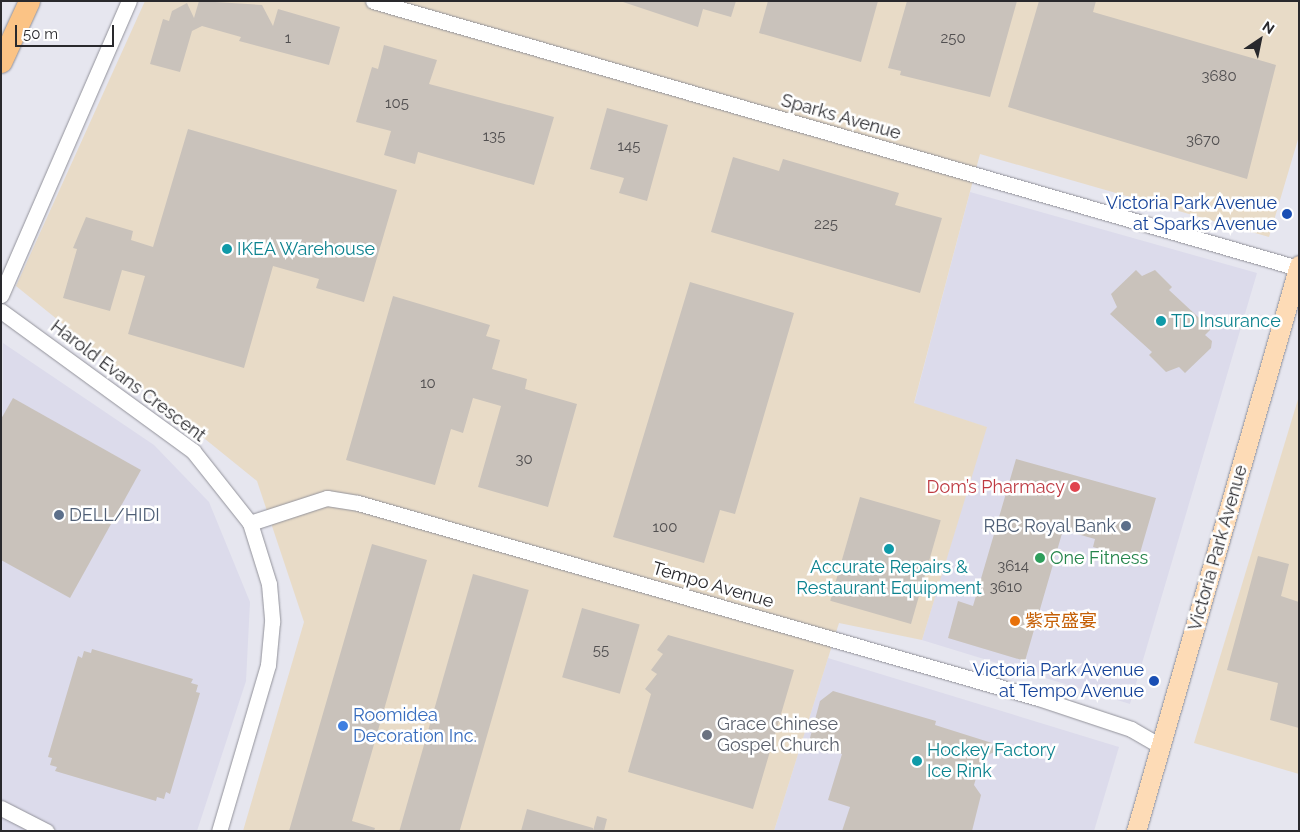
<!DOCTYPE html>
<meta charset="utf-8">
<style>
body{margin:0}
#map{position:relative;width:1300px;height:832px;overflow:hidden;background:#e6e6ef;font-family:Raleway,"Noto Sans SC",sans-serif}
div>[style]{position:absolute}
.built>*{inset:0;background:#dcdbeb}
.industrial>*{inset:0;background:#e8dbc7}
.building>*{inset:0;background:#c9c2bb;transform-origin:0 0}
.roads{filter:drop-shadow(0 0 1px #92929a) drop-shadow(0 0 1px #92929a)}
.minor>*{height:15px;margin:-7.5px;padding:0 7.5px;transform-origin:7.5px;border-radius:7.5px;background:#fff}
.major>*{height:19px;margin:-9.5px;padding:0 9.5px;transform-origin:9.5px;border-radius:9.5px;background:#fddbb6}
.highway>*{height:21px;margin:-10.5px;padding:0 10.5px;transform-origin:10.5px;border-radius:10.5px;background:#fbc385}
.dots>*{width:14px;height:14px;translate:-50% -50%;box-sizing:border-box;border:2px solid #fff;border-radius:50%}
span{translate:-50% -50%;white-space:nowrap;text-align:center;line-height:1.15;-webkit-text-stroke:5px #fff;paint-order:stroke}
.number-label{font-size:15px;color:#514f50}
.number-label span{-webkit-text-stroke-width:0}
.street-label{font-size:18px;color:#29292d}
.transit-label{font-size:18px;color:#164399}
.right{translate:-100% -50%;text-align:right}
.culture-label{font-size:18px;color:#0d838f}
.left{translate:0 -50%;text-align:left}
.health-label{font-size:18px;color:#be3a42}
.service-label{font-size:18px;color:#4e5e75}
.leisure-label{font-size:18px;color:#27864d}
.food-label{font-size:18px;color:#c56008}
.shop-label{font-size:18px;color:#366cbe}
.worship-label{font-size:18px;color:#5b616d}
.frame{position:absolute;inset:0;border:2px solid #29292d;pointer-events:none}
.north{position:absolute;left:1235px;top:15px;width:50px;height:50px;-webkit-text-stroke:4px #fff;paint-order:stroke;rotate:34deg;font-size:14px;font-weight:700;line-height:20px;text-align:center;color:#29292d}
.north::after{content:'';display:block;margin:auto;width:18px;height:22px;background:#29292d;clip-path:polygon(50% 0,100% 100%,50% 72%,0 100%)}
.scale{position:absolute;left:15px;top:25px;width:99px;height:22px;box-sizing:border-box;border:2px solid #29292d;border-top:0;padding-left:6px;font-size:15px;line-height:18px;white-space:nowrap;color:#29292d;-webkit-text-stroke:4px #fff;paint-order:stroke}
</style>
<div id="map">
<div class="built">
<i style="clip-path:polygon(970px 192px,1257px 273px,1130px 704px,922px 640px,986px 427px,914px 404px)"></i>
<i style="clip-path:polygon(3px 343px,154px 445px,209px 502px,250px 602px,246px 681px,197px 831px,1px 831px)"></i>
<i style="clip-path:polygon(828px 658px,1119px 747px,1094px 831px,774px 831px)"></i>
</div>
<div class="industrial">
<i style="clip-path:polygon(145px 1px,1299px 1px,1299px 136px,1269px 237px,980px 154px,914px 403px,987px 427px,922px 640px,839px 623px,774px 831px,243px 831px,304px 622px,257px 481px,16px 286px)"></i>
<i style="clip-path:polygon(1299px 396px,1299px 774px,1194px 743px)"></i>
</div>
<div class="building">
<i style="clip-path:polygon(199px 1px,262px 5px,273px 26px,278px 9px,340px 27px,329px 65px,239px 41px,241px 37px,202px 26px,192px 31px,180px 72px,150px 64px,163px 19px,169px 21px,172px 11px,187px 3px,194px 18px)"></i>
<i style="clip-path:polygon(620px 1px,736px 1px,731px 17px,703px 9px,698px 27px)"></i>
<i style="clip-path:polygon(768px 1px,878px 1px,861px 62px,759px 33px)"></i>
<i style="clip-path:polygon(907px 1px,1017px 1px,990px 97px,900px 75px,901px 71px,888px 68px)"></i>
<i style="clip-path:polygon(1039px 1px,1096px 1px,1093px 12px,1276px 65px,1247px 179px,1008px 107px)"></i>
<i style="clip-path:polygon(384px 45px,437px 60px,429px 84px,554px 117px,534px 185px,418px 152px,415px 164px,384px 155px,391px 131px,356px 122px,372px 67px,378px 69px)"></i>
<i style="clip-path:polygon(607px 108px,668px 125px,647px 201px,619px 193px,624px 178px,590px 169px)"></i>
<i style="clip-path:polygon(188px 129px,397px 190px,364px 302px,316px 288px,319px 279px,273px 266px,244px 368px,128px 334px,145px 276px,122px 270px,110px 311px,63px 298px,77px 249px,73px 248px,86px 217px,133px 231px,131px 240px,153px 247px)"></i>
<i style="clip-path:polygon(733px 157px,779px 171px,783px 159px,899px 193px,895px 205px,942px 218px,920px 293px,711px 232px)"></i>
<i style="clip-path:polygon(1136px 270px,1142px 276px,1155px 270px,1172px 287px,1169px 290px,1211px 329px,1205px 335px,1212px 341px,1211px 348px,1185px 373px,1179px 367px,1166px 372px,1149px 355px,1152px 352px,1110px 314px,1117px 307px,1111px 294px)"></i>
<i style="clip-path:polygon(690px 282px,794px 313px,735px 514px,720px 510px,704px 563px,613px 537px)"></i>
<i style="clip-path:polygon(393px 296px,490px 325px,486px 336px,500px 340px,492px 369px,527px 379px,525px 389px,577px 404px,548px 507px,478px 487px,501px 406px,473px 398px,463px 433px,451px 429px,435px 485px,346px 460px)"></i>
<i style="clip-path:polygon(13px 398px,141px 470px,70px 598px,1px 560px,1px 419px)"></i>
<i style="clip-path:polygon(1016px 459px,1156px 498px,1138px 560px,1093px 547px,1095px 539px,1063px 530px,1025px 661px,948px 638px,958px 601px,973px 606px)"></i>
<i style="left:860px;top:497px;width:84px;height:108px;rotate:16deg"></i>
<i style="clip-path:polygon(372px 544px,427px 560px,352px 821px,375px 828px,374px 831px,289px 831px)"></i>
<i style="clip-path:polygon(1258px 556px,1289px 564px,1281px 596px,1299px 602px,1299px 728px,1270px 720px,1278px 683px,1227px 670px)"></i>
<i style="left:473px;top:574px;width:58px;height:267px;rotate:16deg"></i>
<i style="left:582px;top:608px;width:60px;height:72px;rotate:16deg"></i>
<i style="clip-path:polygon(668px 635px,794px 670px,753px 809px,628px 772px,651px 694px,645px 689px,657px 674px,651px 670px,663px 654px,657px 650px)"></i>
<i style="clip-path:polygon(92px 649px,193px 679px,191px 683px,198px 685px,196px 692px,200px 693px,170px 794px,166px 792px,164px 799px,157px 797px,156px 801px,55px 771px,57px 767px,50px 765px,52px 758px,48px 757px,78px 656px,82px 658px,84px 651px,91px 653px)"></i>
<i style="clip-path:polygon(833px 691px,936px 721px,935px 725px,992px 743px,994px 752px,982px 758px,974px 785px,981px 795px,972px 831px,842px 831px,850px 807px,828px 800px,842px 754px,816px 747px,810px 738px,820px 701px)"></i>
<i style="clip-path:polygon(527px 809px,593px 828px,593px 831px,521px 831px)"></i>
<i style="clip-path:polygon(597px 816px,607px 819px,604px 831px,593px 831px)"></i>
</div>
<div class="roads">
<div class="minor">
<i style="left:373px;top:1px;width:963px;rotate:16.1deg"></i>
<i style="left:1px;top:295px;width:321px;rotate:-66.5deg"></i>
<i style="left:1px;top:311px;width:238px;rotate:36.1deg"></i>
<i style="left:193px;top:451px;width:92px;rotate:51.6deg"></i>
<i style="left:250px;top:523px;width:64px;rotate:72.7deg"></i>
<i style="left:269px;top:584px;width:38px;rotate:85deg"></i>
<i style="left:272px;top:622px;width:43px;rotate:95.3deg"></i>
<i style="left:268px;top:665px;width:173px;rotate:106.4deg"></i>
<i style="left:250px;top:523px;width:81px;rotate:-18deg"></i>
<i style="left:327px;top:498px;width:31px;rotate:9deg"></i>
<i style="left:358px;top:503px;width:707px;rotate:16deg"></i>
<i style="left:1038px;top:698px;width:98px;rotate:18.4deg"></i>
<i style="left:1131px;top:729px;width:34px;rotate:30deg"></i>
<i style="left:1px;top:808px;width:51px;rotate:27.1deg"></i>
</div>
<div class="major">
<i style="left:1136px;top:831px;width:589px;rotate:-73.93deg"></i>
</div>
<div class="highway">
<i style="left:1px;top:62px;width:67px;rotate:-65.3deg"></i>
</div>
</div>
<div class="dots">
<i style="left:1287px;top:214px;background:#1a4fb4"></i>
<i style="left:227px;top:249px;background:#0f9aa8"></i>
<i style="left:1161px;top:321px;background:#0f9aa8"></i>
<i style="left:1075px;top:487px;background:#e0444e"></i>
<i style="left:59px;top:515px;background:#5c6f8a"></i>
<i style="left:1126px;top:526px;background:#5c6f8a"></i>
<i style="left:889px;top:549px;background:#0f9aa8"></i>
<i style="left:1040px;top:558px;background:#2e9e5b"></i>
<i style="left:1015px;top:621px;background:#e8710a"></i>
<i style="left:1154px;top:681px;background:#1a4fb4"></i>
<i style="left:343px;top:726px;background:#3f7fe0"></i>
<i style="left:707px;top:735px;background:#6b7280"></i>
<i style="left:917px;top:761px;background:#0f9aa8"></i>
</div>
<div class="number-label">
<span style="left:288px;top:39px">1</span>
<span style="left:953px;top:39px">250</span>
<span style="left:1219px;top:77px">3680</span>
<span style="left:397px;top:104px">105</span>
<span style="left:494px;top:137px">135</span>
<span style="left:1203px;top:141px">3670</span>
<span style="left:629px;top:147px">145</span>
<span style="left:826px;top:225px">225</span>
<span style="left:428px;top:384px">10</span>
<span style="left:524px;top:460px">30</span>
<span style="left:665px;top:528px">100</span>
<span style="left:1013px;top:567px">3614</span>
<span style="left:1006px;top:588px">3610</span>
<span style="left:601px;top:651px">55</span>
</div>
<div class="street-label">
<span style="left:841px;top:117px;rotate:16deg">Sparks Avenue</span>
<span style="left:128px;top:381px;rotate:37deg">Harold Evans Crescent</span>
<span style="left:1218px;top:548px;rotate:-74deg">Victoria Park Avenue</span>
<span style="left:713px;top:585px;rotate:16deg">Tempo Avenue</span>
</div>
<div class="transit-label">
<span class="right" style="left:1277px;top:214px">Victoria Park Avenue<br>at Sparks Avenue</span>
<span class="right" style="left:1144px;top:681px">Victoria Park Avenue<br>at Tempo Avenue</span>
</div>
<div class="culture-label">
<span class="left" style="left:237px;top:249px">IKEA Warehouse</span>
<span class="left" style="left:1171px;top:321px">TD Insurance</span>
<span style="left:889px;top:578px">Accurate Repairs &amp;<br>Restaurant Equipment</span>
<span class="left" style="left:927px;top:761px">Hockey Factory<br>Ice Rink</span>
</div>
<div class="health-label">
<span class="right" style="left:1065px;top:487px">Dom’s Pharmacy</span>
</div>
<div class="service-label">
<span class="left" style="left:69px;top:515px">DELL/HIDI</span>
<span class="right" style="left:1116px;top:526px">RBC Royal Bank</span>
</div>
<div class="leisure-label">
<span class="left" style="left:1050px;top:558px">One Fitness</span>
</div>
<div class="food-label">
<span class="left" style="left:1025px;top:621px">紫京盛宴</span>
</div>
<div class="shop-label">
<span class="left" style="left:353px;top:726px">Roomidea<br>Decoration Inc.</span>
</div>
<div class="worship-label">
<span class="left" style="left:717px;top:735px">Grace Chinese<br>Gospel Church</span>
</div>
<div class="frame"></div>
<div class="north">N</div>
<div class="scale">50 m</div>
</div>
